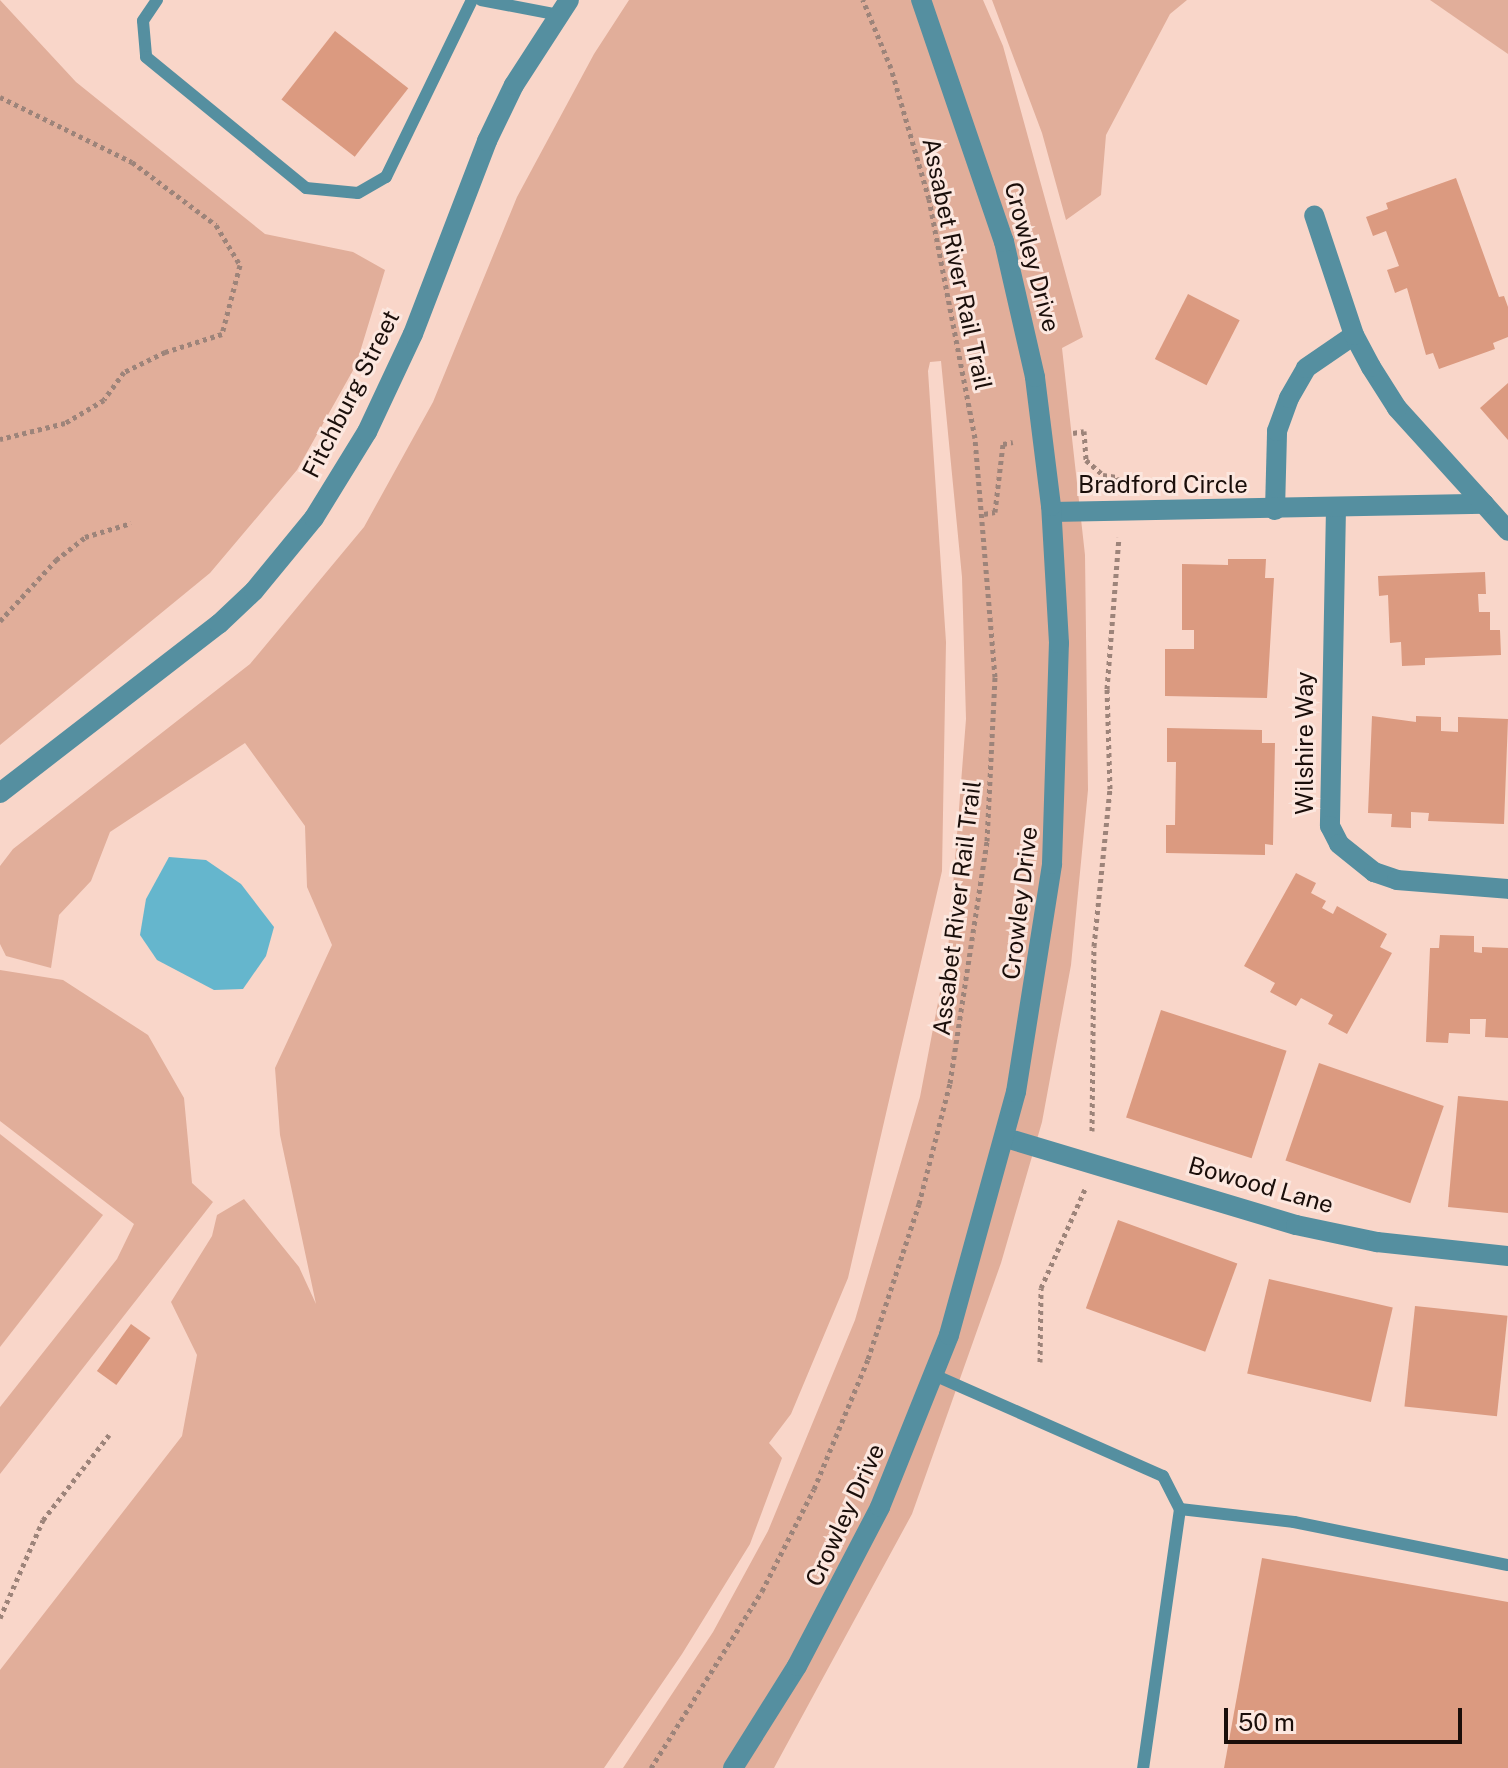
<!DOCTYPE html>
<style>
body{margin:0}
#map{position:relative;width:1508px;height:1768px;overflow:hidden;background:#f9d6c9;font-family:"Public Sans",sans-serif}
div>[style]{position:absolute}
.green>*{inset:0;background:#e1ae9a}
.water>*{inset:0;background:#65b6cd}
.building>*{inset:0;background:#db9a80;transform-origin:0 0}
.path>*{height:5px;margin-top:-2.5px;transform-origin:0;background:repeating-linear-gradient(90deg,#9d847a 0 4px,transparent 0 8px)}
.service>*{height:12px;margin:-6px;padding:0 6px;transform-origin:6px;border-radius:6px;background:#558fa0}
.minor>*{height:20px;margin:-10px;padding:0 10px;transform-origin:10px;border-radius:10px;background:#558fa0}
.tertiary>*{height:20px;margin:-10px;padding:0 10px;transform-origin:10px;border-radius:10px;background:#558fa0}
span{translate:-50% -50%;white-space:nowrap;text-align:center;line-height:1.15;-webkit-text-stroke:6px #fce7df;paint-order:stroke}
.street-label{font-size:24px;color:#1a0e0a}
.scale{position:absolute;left:1224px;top:1708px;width:238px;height:36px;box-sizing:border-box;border:4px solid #1a0e0a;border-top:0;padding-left:10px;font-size:24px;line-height:28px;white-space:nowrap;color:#1a0e0a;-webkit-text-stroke:6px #fce7df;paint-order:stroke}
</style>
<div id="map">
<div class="green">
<i style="clip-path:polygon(0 0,76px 82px,265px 234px,353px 252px,385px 270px,356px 365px,297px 470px,210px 573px,0 745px)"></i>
<i style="clip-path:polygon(629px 0,983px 0,1003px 46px,1083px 337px,1062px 348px,1085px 555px,1088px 790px,1071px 965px,1042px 1122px,1001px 1263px,912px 1514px,774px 1768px,623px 1768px,713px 1632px,768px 1531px,855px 1320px,920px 1097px,948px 950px,966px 719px,962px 577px,941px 361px,930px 362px,928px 371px,946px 642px,942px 871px,848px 1278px,791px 1414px,769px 1443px,782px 1458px,750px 1544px,682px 1654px,604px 1768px,0 1768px,0 1670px,182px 1436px,197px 1355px,171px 1302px,212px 1236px,217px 1215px,244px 1199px,299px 1267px,316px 1304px,280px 1135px,275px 1068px,332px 945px,307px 887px,305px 826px,245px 743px,110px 832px,91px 881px,59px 915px,51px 968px,6px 956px,0 944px,0 866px,13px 849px,250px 664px,364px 527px,433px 402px,517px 197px,594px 54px)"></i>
<i style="clip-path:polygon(992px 0,1187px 0,1170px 14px,1106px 135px,1101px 195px,1066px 220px,1042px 133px)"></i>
<i style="clip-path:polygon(1430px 0,1508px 0,1508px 54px)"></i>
<i style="clip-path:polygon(0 970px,63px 980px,148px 1035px,184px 1098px,192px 1183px,213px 1202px,0 1474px,0 1407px,117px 1259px,134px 1224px,0 1121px)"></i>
<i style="clip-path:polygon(0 1134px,103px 1215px,0 1347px)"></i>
</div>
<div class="water">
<i style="clip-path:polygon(169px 857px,206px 860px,241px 884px,274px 927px,266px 956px,243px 989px,214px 990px,157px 960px,140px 935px,146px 899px)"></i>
</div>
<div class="building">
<i style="left:335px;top:31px;width:93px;height:87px;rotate:38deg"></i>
<i style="clip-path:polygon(1456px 178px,1499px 297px,1504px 296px,1508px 307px,1508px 337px,1493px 343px,1495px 349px,1439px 369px,1433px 353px,1426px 355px,1407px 288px,1395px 293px,1387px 270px,1399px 266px,1386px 231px,1373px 236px,1366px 217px,1388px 209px,1386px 203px)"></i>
<i style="left:1188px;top:294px;width:58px;height:73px;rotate:27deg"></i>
<i style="clip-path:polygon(1508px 383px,1508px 440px,1480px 408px)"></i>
<i style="clip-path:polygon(1228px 559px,1266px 559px,1265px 578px,1274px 578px,1267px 698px,1165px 696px,1165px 649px,1194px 649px,1194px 630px,1182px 630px,1182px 564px,1228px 565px)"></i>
<i style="clip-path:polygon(1485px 572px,1486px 594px,1478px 594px,1479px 612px,1490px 612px,1490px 630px,1500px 630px,1501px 655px,1425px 658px,1425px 665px,1402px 666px,1401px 642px,1390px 643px,1388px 595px,1379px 596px,1378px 576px)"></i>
<i style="clip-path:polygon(1372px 716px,1416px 722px,1416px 716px,1441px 717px,1441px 731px,1458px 732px,1458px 717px,1508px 719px,1504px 824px,1428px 821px,1429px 813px,1411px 812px,1411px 828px,1391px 827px,1392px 814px,1368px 813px)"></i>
<i style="clip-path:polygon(1167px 728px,1262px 730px,1262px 743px,1275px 743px,1273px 845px,1265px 844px,1265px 855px,1166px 853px,1166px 825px,1175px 825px,1176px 762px,1167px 762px)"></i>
<i style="clip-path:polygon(1296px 873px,1316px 883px,1311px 893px,1326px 901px,1322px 908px,1333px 914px,1337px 906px,1387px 934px,1380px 947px,1392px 953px,1347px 1034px,1328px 1024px,1333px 1015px,1301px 998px,1296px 1006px,1270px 992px,1275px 983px,1244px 966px)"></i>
<i style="clip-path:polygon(1440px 935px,1474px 936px,1474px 952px,1482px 953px,1482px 947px,1508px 948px,1508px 1038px,1485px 1037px,1486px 1019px,1470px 1019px,1470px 1034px,1449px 1033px,1448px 1043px,1426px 1042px,1430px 948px,1439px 948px)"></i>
<i style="left:1161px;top:1010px;width:132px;height:113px;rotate:18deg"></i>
<i style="left:1319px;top:1063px;width:132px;height:103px;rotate:19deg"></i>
<i style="clip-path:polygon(1458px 1096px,1508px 1101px,1508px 1213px,1448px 1207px)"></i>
<i style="left:1118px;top:1220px;width:127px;height:94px;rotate:20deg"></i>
<i style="left:1269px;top:1279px;width:127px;height:97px;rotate:13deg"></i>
<i style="left:1415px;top:1306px;width:93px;height:101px;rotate:6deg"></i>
<i style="left:131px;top:1324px;width:24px;height:58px;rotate:36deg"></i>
<i style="clip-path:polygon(1262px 1558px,1508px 1602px,1508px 1768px,1224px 1768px)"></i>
</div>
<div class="path">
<i style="left:0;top:97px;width:147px;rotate:26.2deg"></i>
<i style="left:132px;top:162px;width:105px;rotate:36.9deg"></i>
<i style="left:216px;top:225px;width:47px;rotate:59deg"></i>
<i style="left:240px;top:265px;width:71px;rotate:104.6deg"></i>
<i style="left:222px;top:334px;width:60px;rotate:162.5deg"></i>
<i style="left:165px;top:352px;width:46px;rotate:154deg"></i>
<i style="left:124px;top:372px;width:34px;rotate:126deg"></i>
<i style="left:104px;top:400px;width:45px;rotate:149.5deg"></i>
<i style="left:65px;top:423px;width:67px;rotate:166.2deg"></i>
<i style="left:1073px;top:433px;width:11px;rotate:-10deg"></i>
<i style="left:1084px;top:431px;width:29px;rotate:86deg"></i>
<i style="left:1086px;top:460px;width:23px;rotate:41deg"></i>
<i style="left:1103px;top:475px;width:14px;rotate:8deg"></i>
<i style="left:1117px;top:477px;width:8px;rotate:83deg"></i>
<i style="left:984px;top:514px;width:11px;rotate:-10deg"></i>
<i style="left:995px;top:512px;width:68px;rotate:-83.3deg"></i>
<i style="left:1003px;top:444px;width:10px;rotate:-11deg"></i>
<i style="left:0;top:621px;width:83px;rotate:-47.4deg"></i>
<i style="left:56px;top:560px;width:37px;rotate:-38deg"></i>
<i style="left:85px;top:537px;width:48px;rotate:-16.9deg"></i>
<i style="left:1092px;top:1131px;width:185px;rotate:-89.4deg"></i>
<i style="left:1094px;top:946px;width:158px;rotate:-84.2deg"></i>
<i style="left:1110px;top:789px;width:100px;rotate:-91.7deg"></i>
<i style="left:1107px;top:689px;width:152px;rotate:-85.5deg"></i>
<i style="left:1040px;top:1362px;width:74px;rotate:-89.2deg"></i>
<i style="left:1041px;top:1288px;width:108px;rotate:-66deg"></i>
<i style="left:0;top:1618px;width:107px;rotate:-66.3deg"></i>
<i style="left:43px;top:1520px;width:108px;rotate:-52.2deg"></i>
<i style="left:651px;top:1768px;width:209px;rotate:-57.9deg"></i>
<i style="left:762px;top:1591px;width:114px;rotate:-63deg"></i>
<i style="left:814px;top:1489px;width:141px;rotate:-67.4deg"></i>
<i style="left:868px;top:1359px;width:163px;rotate:-71.8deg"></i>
<i style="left:919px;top:1204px;width:125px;rotate:-75.6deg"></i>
<i style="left:950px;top:1083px;width:245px;rotate:-81.3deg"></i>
<i style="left:987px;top:841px;width:164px;rotate:-87.2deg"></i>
<i style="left:995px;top:677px;width:240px;rotate:-94.8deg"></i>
<i style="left:975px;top:438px;width:243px;rotate:-100.9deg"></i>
<i style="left:929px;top:199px;width:136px;rotate:-106.2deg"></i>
<i style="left:891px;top:68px;width:74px;rotate:-112.4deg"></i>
</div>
<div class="service">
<i style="left:157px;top:0;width:25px;rotate:124deg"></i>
<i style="left:143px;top:21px;width:36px;rotate:85deg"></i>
<i style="left:146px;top:57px;width:207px;rotate:39.3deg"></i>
<i style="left:306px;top:188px;width:52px;rotate:5.5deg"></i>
<i style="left:358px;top:193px;width:32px;rotate:-30deg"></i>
<i style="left:386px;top:177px;width:197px;rotate:-64.1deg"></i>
<i style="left:481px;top:0;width:79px;rotate:10.9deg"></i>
<i style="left:934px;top:1375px;width:250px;rotate:23.8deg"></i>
<i style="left:1163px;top:1476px;width:37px;rotate:63deg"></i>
<i style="left:1180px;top:1509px;width:262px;rotate:98.1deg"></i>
<i style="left:1180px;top:1509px;width:115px;rotate:6.5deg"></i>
<i style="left:1294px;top:1522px;width:218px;rotate:11.4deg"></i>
</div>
<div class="minor">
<i style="left:1484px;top:504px;width:36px;rotate:48deg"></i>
<i style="left:1336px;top:508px;width:318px;rotate:91.1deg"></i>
<i style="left:1330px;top:826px;width:20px;rotate:63deg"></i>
<i style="left:1339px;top:844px;width:45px;rotate:38.7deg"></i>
<i style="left:1374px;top:872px;width:24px;rotate:19deg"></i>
<i style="left:1397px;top:880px;width:111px;rotate:4.6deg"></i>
<i style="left:1275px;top:510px;width:79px;rotate:-88.5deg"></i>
<i style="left:1277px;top:431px;width:35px;rotate:-70deg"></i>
<i style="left:1289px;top:398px;width:34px;rotate:-60deg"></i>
<i style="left:1306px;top:368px;width:58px;rotate:-34.5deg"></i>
<i style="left:1052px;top:512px;width:432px;rotate:-1.1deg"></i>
<i style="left:1484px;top:504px;width:130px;rotate:-132.2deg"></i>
<i style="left:1397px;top:408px;width:49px;rotate:-122.4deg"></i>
<i style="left:1371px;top:367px;width:36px;rotate:-118deg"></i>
<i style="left:1354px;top:335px;width:126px;rotate:-108.4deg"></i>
<i style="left:1006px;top:1138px;width:303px;rotate:16.7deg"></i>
<i style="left:1296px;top:1225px;width:83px;rotate:11.9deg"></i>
<i style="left:1377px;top:1242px;width:132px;rotate:6.1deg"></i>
<i style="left:733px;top:1768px;width:120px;rotate:-57.9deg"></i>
<i style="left:797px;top:1666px;width:179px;rotate:-62.4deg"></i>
<i style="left:880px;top:1507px;width:185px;rotate:-68.1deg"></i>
<i style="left:949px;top:1335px;width:252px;rotate:-74.6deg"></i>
<i style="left:1016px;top:1092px;width:231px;rotate:-81deg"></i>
<i style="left:1052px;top:864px;width:221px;rotate:-88.2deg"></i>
<i style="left:1059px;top:643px;width:137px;rotate:-93.3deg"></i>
<i style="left:1051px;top:506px;width:130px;rotate:-97.1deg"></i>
<i style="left:1035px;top:377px;width:139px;rotate:-102.9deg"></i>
<i style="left:1004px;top:242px;width:256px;rotate:-108.9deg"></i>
</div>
<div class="tertiary">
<i style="left:0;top:793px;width:277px;rotate:-37.7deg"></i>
<i style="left:219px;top:624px;width:48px;rotate:-43.3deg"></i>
<i style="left:254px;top:591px;width:94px;rotate:-50.6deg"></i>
<i style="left:314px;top:518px;width:101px;rotate:-58.4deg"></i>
<i style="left:367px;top:432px;width:108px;rotate:-64.9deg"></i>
<i style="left:413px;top:334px;width:207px;rotate:-69deg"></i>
<i style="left:487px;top:141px;width:62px;rotate:-64.3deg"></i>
<i style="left:514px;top:85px;width:101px;rotate:-57.1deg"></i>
</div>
<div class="street-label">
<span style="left:1032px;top:257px;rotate:75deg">Crowley Drive</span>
<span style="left:957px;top:264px;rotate:78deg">Assabet River Rail Trail</span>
<span style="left:351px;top:394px;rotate:-63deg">Fitchburg Street</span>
<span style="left:1163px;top:485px">Bradford Circle</span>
<span style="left:1305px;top:743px;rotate:-90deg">Wilshire Way</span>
<span style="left:1020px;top:903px;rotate:-83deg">Crowley Drive</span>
<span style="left:957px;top:908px;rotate:-83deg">Assabet River Rail Trail</span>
<span style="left:1261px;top:1185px;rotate:16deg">Bowood Lane</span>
<span style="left:845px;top:1515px;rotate:-65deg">Crowley Drive</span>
</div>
<div class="scale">50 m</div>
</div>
